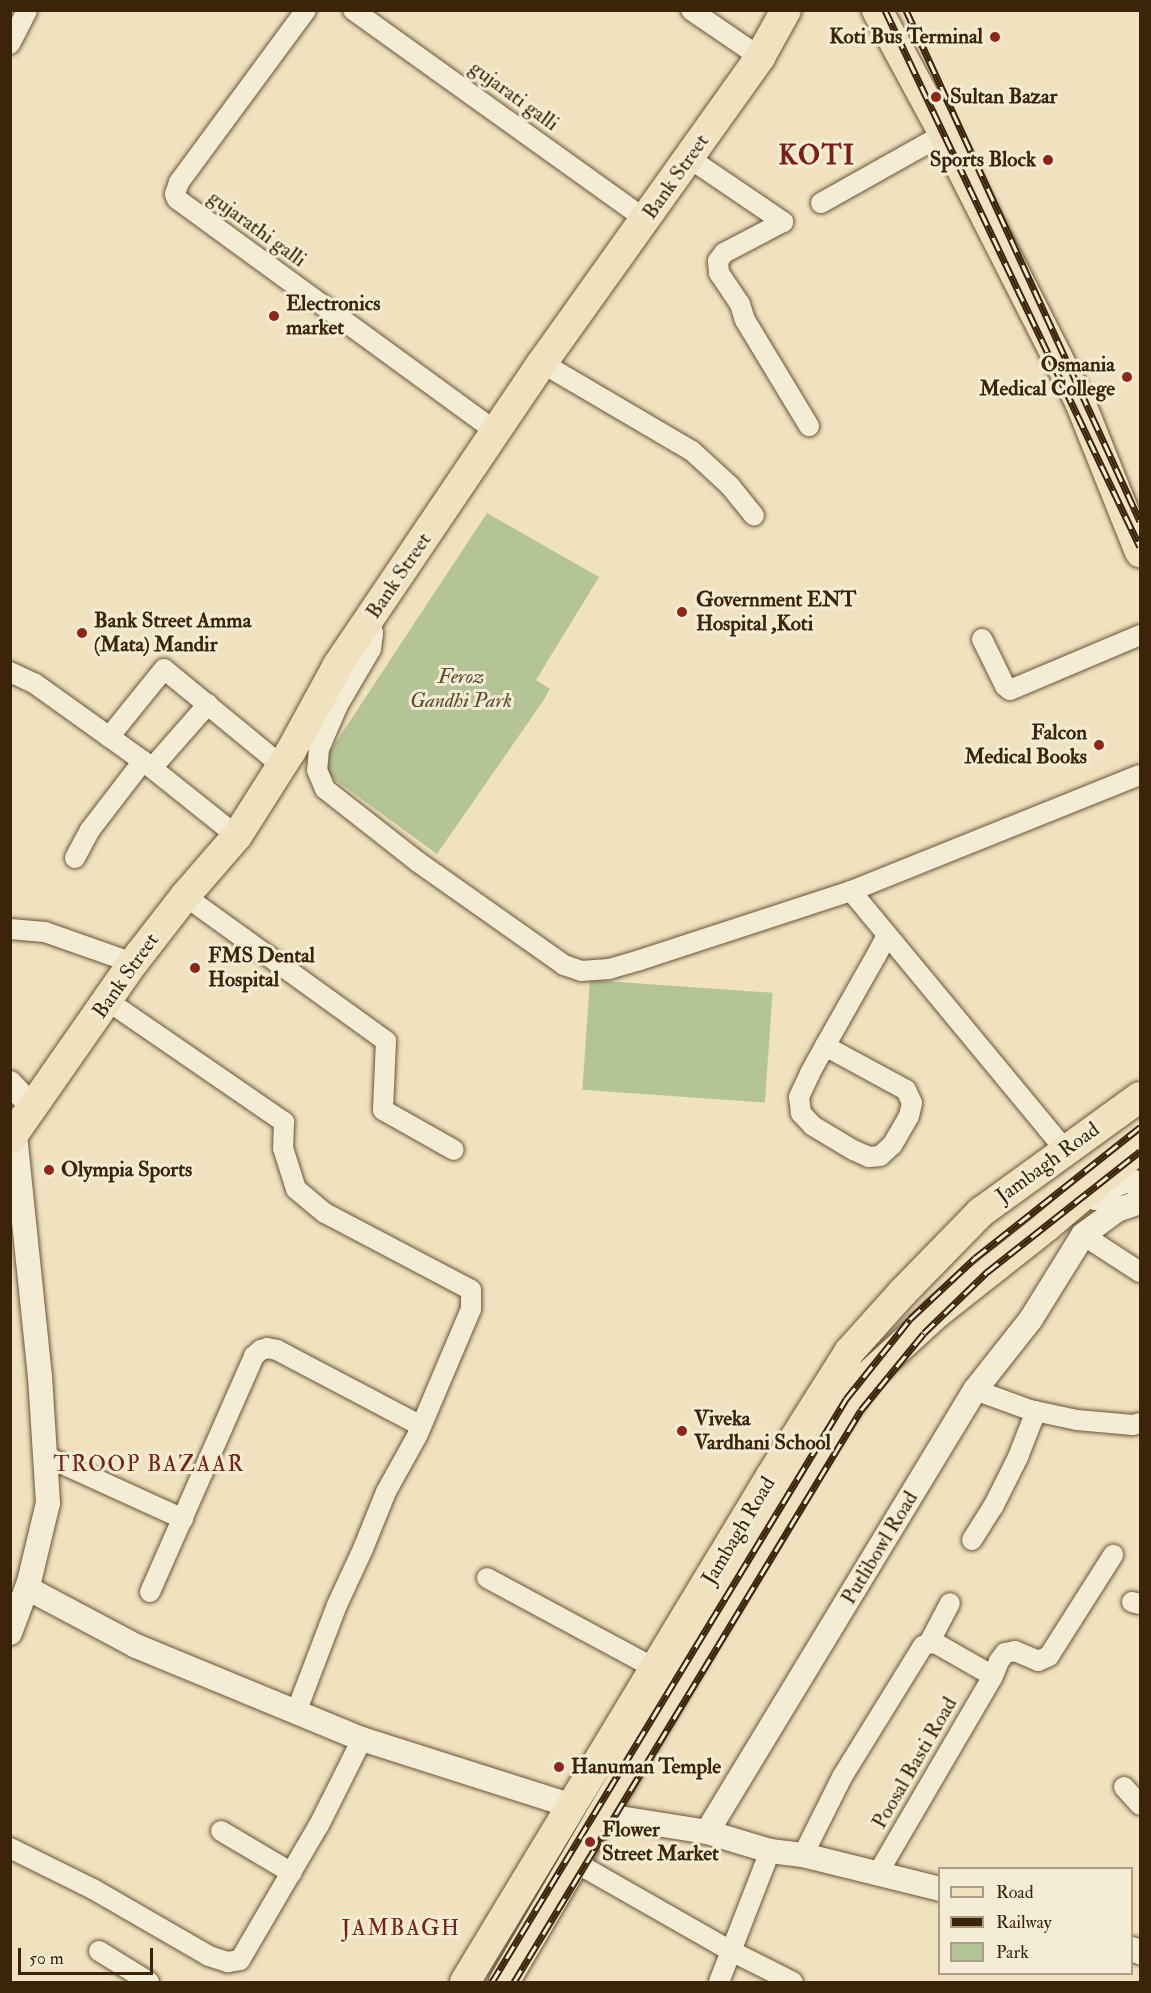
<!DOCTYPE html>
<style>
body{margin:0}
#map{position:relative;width:1151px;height:1993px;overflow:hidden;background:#f0e2bf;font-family:"IM FELL Double Pica",serif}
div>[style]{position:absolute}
.green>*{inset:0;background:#b5c496;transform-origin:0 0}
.roads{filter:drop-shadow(0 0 2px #695436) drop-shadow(0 0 2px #695436)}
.minor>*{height:20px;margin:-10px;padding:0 10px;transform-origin:10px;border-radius:10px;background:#f5ecd5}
.tertiary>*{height:24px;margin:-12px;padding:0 12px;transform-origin:12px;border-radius:12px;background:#f5ecd5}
.primary>*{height:30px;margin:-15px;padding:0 15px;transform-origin:15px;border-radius:15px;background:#f0e2bf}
.rail>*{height:7px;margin-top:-3.5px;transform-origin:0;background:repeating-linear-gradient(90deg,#f5ecd5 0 14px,#3c2408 0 28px);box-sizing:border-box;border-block:2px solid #3c2408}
.dots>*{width:16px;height:16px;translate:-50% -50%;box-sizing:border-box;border:3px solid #f5ecd5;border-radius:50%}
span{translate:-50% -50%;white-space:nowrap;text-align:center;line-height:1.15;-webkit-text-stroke:6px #f5ecd5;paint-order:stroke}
.poi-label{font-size:21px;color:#3c2408;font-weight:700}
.right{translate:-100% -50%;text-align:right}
.left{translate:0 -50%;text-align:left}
.street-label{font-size:21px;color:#3c2408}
.park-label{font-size:21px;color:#5a4c2c;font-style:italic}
.neighbourhood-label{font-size:22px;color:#7a1f14;letter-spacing:1.5px}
.district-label{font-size:27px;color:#7a1f14;font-weight:700;letter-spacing:1.5px}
.frame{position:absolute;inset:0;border:12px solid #3c2408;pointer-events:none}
.legend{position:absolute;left:938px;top:1867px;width:195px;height:108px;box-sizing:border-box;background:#f5ecd5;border:2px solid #ab9c83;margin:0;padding:8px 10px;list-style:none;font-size:18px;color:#3c2408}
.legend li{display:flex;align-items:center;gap:12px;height:30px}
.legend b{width:30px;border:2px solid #ab9c83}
.scale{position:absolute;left:18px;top:1948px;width:135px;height:27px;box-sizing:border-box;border:3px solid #3c2408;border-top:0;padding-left:8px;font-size:18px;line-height:21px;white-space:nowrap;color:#3c2408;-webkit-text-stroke:4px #f5ecd5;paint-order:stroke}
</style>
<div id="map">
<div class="green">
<i style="clip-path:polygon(487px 513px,599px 577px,536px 680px,550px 689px,543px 701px,437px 854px,319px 768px)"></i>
<i style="left:590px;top:980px;width:183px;height:110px;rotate:4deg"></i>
</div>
<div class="roads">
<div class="minor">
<i style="left:306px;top:10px;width:214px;rotate:126.4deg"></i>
<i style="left:179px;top:182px;width:13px;rotate:108deg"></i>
<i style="left:175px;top:194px;width:5px;rotate:68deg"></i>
<i style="left:177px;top:199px;width:395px;rotate:36.1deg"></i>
<i style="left:353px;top:10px;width:360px;rotate:35.6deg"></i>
<i style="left:691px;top:10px;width:83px;rotate:34.3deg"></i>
<i style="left:10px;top:44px;width:38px;rotate:-63deg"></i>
<i style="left:689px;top:158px;width:114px;rotate:34.2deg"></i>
<i style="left:783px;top:222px;width:67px;rotate:152.3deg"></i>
<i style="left:724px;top:253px;width:10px;rotate:127deg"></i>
<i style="left:718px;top:261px;width:12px;rotate:85deg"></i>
<i style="left:719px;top:273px;width:37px;rotate:56deg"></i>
<i style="left:740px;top:304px;width:17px;rotate:73deg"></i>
<i style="left:745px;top:320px;width:124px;rotate:58.9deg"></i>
<i style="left:821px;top:203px;width:141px;rotate:-29.3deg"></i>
<i style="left:542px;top:363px;width:174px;rotate:30.4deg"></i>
<i style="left:692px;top:451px;width:52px;rotate:42.6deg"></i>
<i style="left:730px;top:486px;width:38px;rotate:51deg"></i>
<i style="left:369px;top:620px;width:14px;rotate:73deg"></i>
<i style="left:373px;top:633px;width:16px;rotate:97deg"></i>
<i style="left:371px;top:649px;width:65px;rotate:120.5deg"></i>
<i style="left:338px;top:705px;width:48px;rotate:113.4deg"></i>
<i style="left:319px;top:749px;width:21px;rotate:95deg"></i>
<i style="left:317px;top:770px;width:21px;rotate:67deg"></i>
<i style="left:325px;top:789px;width:118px;rotate:38.1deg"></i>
<i style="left:418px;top:862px;width:179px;rotate:35.2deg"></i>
<i style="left:564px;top:965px;width:18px;rotate:19deg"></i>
<i style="left:581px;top:971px;width:28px;rotate:-4deg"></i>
<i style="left:609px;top:969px;width:32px;rotate:-16deg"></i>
<i style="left:640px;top:960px;width:222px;rotate:-18.1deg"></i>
<i style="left:851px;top:891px;width:311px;rotate:-21.9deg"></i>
<i style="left:982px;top:639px;width:52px;rotate:63.9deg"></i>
<i style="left:1005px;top:686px;width:6px;rotate:39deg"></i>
<i style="left:1010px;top:690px;width:141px;rotate:-22.9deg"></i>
<i style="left:10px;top:672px;width:26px;rotate:25deg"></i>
<i style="left:34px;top:683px;width:134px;rotate:35.6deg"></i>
<i style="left:143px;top:761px;width:120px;rotate:38.6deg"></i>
<i style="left:109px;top:737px;width:87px;rotate:-51deg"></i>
<i style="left:164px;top:669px;width:153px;rotate:39.4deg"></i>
<i style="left:152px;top:768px;width:85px;rotate:-48.8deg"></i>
<i style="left:75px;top:858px;width:32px;rotate:-62deg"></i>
<i style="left:90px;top:830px;width:87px;rotate:-52.5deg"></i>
<i style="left:851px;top:891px;width:336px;rotate:50.4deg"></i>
<i style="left:185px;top:896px;width:248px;rotate:35.8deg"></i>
<i style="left:386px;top:1041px;width:69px;rotate:92.5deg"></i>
<i style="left:383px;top:1110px;width:81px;rotate:29.4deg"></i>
<i style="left:10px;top:929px;width:35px;rotate:5deg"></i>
<i style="left:45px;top:932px;width:93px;rotate:19.4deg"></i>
<i style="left:108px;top:1001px;width:214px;rotate:34.5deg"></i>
<i style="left:284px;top:1122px;width:26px;rotate:92deg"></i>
<i style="left:283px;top:1148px;width:43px;rotate:72.4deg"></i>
<i style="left:296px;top:1189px;width:38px;rotate:40deg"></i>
<i style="left:325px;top:1213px;width:165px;rotate:27.8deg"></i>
<i style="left:471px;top:1290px;width:19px;rotate:90deg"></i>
<i style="left:471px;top:1309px;width:138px;rotate:113deg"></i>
<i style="left:417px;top:1436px;width:64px;rotate:119deg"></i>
<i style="left:386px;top:1492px;width:61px;rotate:112deg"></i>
<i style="left:363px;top:1549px;width:62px;rotate:114.9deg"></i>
<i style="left:337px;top:1605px;width:112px;rotate:110.9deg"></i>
<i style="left:825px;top:1046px;width:92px;rotate:28.5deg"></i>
<i style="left:906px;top:1090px;width:14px;rotate:65deg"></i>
<i style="left:912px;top:1103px;width:13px;rotate:103deg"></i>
<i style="left:909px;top:1116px;width:34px;rotate:120deg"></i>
<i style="left:892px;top:1145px;width:16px;rotate:137deg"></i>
<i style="left:880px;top:1156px;width:11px;rotate:175deg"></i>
<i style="left:869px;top:1157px;width:17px;rotate:-156deg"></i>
<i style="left:853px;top:1150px;width:47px;rotate:-149deg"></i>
<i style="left:813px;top:1126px;width:18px;rotate:-133deg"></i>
<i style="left:801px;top:1113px;width:16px;rotate:-97deg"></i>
<i style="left:799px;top:1097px;width:26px;rotate:-65deg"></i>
<i style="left:810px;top:1073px;width:31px;rotate:-61deg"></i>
<i style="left:825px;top:1046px;width:103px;rotate:-60.5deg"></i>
<i style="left:876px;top:956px;width:24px;rotate:-62deg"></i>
<i style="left:1083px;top:1235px;width:68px;rotate:33deg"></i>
<i style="left:975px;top:1390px;width:59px;rotate:20deg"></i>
<i style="left:1030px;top:1410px;width:48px;rotate:12deg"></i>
<i style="left:1077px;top:1420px;width:56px;rotate:5.1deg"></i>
<i style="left:1133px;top:1425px;width:7px;rotate:-16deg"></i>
<i style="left:45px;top:1456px;width:152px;rotate:24.5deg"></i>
<i style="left:972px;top:1540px;width:39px;rotate:-58deg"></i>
<i style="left:993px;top:1507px;width:56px;rotate:-63.4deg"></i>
<i style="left:1018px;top:1457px;width:49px;rotate:-68.6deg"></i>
<i style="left:487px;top:1578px;width:192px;rotate:28.3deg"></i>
<i style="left:150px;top:1592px;width:258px;rotate:-66.2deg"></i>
<i style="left:254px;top:1356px;width:9px;rotate:-41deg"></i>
<i style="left:261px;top:1350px;width:6px;rotate:-18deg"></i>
<i style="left:267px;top:1348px;width:10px;rotate:11deg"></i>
<i style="left:277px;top:1350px;width:163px;rotate:27.8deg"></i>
<i style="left:1132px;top:1602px;width:8px;rotate:14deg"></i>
<i style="left:929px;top:1643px;width:45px;rotate:-62.3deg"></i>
<i style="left:1124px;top:1787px;width:24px;rotate:48deg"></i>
<i style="left:221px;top:1831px;width:82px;rotate:30.6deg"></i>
<i style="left:10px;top:1848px;width:93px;rotate:26.3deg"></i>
<i style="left:93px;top:1889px;width:134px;rotate:30deg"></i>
<i style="left:209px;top:1956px;width:20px;rotate:18deg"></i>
<i style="left:228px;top:1962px;width:12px;rotate:-9deg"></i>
<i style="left:240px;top:1960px;width:156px;rotate:-59.7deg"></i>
<i style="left:319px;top:1825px;width:96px;rotate:-63.4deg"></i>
<i style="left:803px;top:1855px;width:87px;rotate:-63.4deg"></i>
<i style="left:842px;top:1777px;width:154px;rotate:-58.3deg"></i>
<i style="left:923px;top:1646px;width:7px;rotate:-27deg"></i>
<i style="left:929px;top:1643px;width:8px;rotate:7deg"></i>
<i style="left:937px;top:1644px;width:64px;rotate:29.7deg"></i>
<i style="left:993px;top:1676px;width:16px;rotate:-68deg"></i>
<i style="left:999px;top:1661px;width:10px;rotate:-53deg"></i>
<i style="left:1005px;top:1653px;width:10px;rotate:-11deg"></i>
<i style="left:1015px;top:1651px;width:25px;rotate:23deg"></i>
<i style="left:1038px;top:1661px;width:12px;rotate:-24deg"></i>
<i style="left:1049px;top:1656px;width:120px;rotate:-57.6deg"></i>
<i style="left:573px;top:1861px;width:182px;rotate:29.7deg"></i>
<i style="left:731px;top:1951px;width:69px;rotate:26.6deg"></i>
<i style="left:878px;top:1873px;width:228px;rotate:-59.7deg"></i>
<i style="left:99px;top:1951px;width:59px;rotate:31.8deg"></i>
<i style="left:719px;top:1982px;width:141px;rotate:-68.7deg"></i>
</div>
<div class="tertiary">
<i style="left:10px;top:1083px;width:34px;rotate:47deg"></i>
<i style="left:1095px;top:1198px;width:28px;rotate:-32deg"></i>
<i style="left:1119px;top:1183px;width:11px;rotate:-15deg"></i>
<i style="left:1130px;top:1180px;width:12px;rotate:31deg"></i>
<i style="left:27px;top:1588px;width:123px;rotate:28deg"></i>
<i style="left:136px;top:1646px;width:244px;rotate:22.4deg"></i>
<i style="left:362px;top:1739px;width:220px;rotate:17.7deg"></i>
<i style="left:10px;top:1633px;width:54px;rotate:-69.6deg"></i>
<i style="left:29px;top:1582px;width:81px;rotate:-76.5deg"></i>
<i style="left:48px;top:1503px;width:126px;rotate:-93.6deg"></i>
<i style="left:40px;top:1377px;width:244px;rotate:-95.9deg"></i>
<i style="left:601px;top:1815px;width:107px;rotate:9.1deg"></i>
<i style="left:707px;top:1832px;width:517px;rotate:-58.77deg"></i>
<i style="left:975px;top:1390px;width:90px;rotate:-51.7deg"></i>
<i style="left:1031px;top:1319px;width:99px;rotate:-58.2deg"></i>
<i style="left:1083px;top:1235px;width:42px;rotate:-36.3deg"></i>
<i style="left:1117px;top:1210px;width:24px;rotate:-19deg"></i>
<i style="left:707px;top:1832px;width:66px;rotate:16.8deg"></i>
<i style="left:770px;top:1851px;width:33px;rotate:7deg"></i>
<i style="left:803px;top:1855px;width:141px;rotate:13.9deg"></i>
<i style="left:1132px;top:1949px;width:9px;rotate:21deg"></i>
</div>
<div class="primary">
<i style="left:877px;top:10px;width:141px;rotate:61.6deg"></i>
<i style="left:944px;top:134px;width:301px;rotate:63.1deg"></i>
<i style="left:1080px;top:402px;width:162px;rotate:68.2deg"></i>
<i style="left:10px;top:1139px;width:215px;rotate:-55.1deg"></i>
<i style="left:133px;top:963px;width:85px;rotate:-52.2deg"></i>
<i style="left:185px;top:896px;width:79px;rotate:-49.1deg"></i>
<i style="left:237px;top:836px;width:101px;rotate:-57.6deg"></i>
<i style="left:291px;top:751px;width:98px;rotate:-61.3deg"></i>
<i style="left:338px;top:665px;width:364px;rotate:-56deg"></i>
<i style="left:542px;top:363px;width:376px;rotate:-54.5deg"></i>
<i style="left:760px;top:57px;width:54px;rotate:-61deg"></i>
<i style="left:465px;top:1982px;width:591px;rotate:-58.84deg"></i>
<i style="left:771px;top:1476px;width:146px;rotate:-57.8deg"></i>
<i style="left:849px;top:1352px;width:81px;rotate:-48deg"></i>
<i style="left:903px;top:1292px;width:112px;rotate:-45.7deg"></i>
<i style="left:981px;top:1212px;width:196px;rotate:-35.9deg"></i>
<i style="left:504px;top:1982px;width:596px;rotate:-59.65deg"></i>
<i style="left:805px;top:1468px;width:112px;rotate:-55.6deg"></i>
<i style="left:868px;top:1376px;width:93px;rotate:-42.4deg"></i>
<i style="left:937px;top:1313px;width:140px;rotate:-38.3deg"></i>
<i style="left:1047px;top:1226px;width:122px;rotate:-40.3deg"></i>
</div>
</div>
<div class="rail">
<i style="left:885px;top:10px;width:594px;rotate:64.6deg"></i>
<i style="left:906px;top:10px;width:562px;rotate:65.4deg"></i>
<i style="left:492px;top:1982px;width:682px;rotate:-58.73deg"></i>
<i style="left:846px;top:1399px;width:102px;rotate:-51.3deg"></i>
<i style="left:910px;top:1319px;width:89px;rotate:-43.2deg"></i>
<i style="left:975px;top:1258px;width:211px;rotate:-38.4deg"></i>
<i style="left:514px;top:1982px;width:669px;rotate:-58.76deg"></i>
<i style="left:861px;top:1410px;width:99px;rotate:-50.7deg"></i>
<i style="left:924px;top:1333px;width:88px;rotate:-44.1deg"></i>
<i style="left:987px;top:1272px;width:195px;rotate:-38.3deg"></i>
</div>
<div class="dots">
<i style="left:995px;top:37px;background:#8f2418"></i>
<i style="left:936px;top:97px;background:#8f2418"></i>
<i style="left:1048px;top:160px;background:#8f2418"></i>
<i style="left:274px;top:316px;background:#8f2418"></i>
<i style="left:1127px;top:377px;background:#8f2418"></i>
<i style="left:682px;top:612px;background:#8f2418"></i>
<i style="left:82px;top:633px;background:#8f2418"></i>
<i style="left:1099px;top:745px;background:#8f2418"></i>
<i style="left:195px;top:968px;background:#8f2418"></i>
<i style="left:49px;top:1170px;background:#8f2418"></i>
<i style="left:682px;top:1431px;background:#8f2418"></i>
<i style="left:559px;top:1767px;background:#8f2418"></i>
<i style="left:590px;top:1842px;background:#8f2418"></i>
</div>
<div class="poi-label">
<span class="right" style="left:983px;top:37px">Koti Bus Terminal</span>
<span class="left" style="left:950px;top:97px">Sultan Bazar</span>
<span class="right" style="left:1036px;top:160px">Sports Block</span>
<span class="left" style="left:286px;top:316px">Electronics<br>market</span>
<span class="right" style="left:1115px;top:377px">Osmania<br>Medical College</span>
<span class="left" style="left:696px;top:612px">Government ENT<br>Hospital ,Koti</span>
<span class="left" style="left:94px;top:633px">Bank Street Amma<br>(Mata) Mandir</span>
<span class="right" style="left:1087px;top:745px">Falcon<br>Medical Books</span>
<span class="left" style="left:208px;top:968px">FMS Dental<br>Hospital</span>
<span class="left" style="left:61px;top:1170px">Olympia Sports</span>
<span class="left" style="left:694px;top:1431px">Viveka<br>Vardhani School</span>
<span class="left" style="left:571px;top:1767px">Hanuman Temple</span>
<span class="left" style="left:602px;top:1842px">Flower<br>Street Market</span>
</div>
<div class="street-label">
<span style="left:514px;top:96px;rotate:36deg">gujarati galli</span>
<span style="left:676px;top:177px;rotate:-55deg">Bank Street</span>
<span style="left:257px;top:229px;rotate:36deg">gujarathi galli</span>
<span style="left:399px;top:576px;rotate:-56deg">Bank Street</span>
<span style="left:126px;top:976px;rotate:-55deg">Bank Street</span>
<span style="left:1048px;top:1163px;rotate:-36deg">Jambagh Road</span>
<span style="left:739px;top:1531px;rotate:-59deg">Jambagh Road</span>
<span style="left:880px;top:1548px;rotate:-59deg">Putlibowl Road</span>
<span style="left:915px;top:1763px;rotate:-60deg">Poosal Basti Road</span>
</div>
<div class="park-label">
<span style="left:461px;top:689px">Feroz<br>Gandhi Park</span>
</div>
<div class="neighbourhood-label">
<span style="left:149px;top:1465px">TROOP BAZAAR</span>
<span style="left:401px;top:1929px">JAMBAGH</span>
</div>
<div class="district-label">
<span style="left:817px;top:156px">KOTI</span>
</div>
<div class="frame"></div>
<ul class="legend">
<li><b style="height:8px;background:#f0e2bf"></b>Road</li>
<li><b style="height:8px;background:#3c2408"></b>Railway</li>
<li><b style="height:16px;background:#b5c496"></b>Park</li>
</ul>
<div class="scale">50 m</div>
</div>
